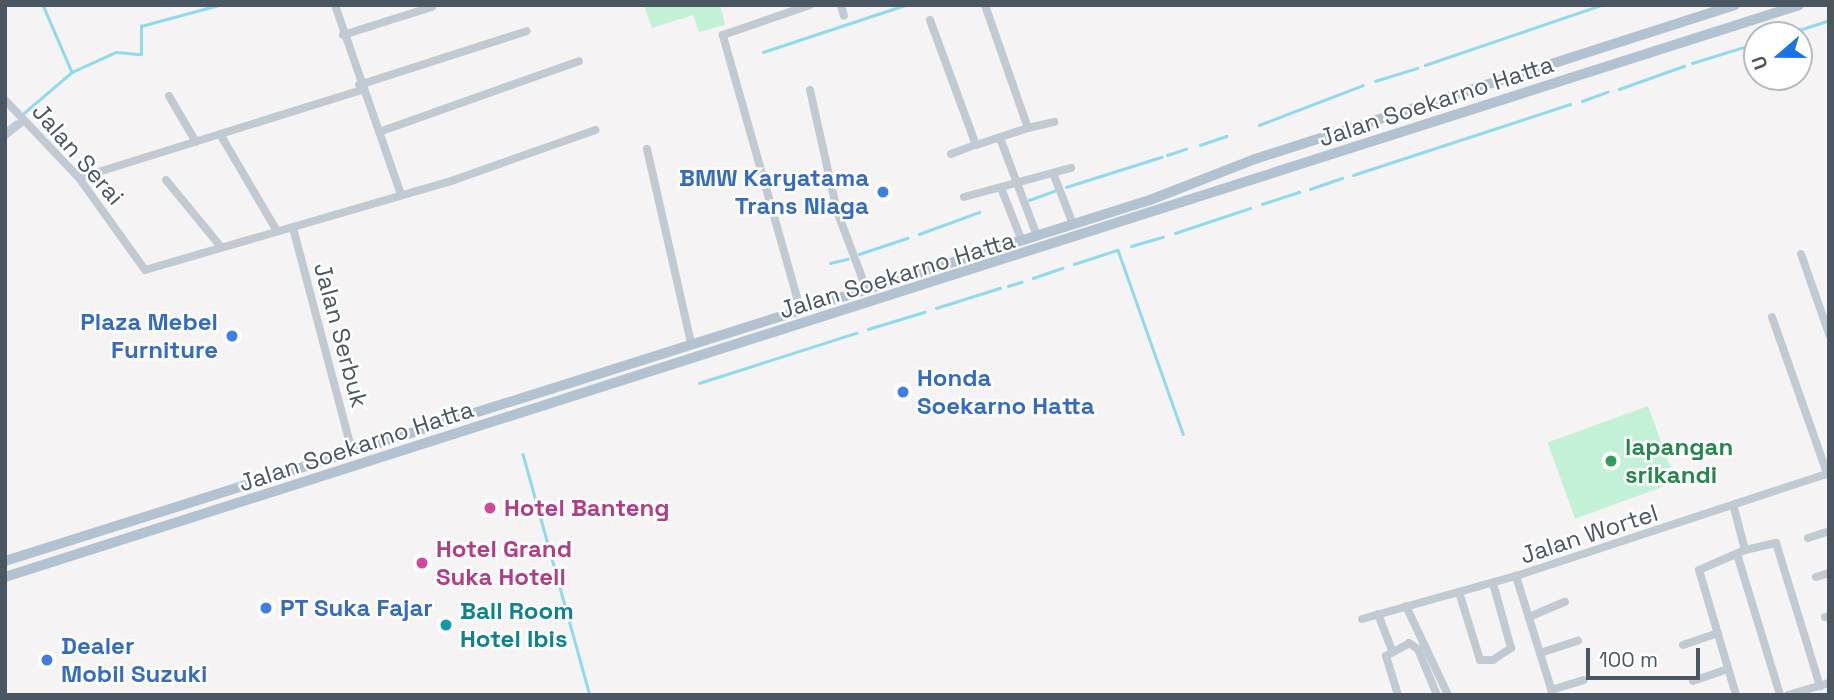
<!DOCTYPE html>
<style>
body{margin:0}
#map{position:relative;width:1834px;height:700px;overflow:hidden;background:#f5f3f3;font-family:"Space Grotesk",sans-serif}
div>[style]{position:absolute}
.green>*{inset:0;background:#c3f1d5;transform-origin:0 0}
.stream>*{height:2.5px;margin:-1.25px;padding:0 1.25px;transform-origin:1.25px;border-radius:1.25px;background:#90daee}
.minor>*{height:8px;margin:-4px;padding:0 4px;transform-origin:4px;border-radius:4px;background:#c1cad2}
.major>*{height:10px;margin:-5px;padding:0 5px;transform-origin:5px;border-radius:5px;background:#b3c2d1}
.dots>*{width:19px;height:19px;translate:-50% -50%;box-sizing:border-box;border:4px solid #fff;border-radius:50%}
span{translate:-50% -50%;white-space:nowrap;text-align:center;line-height:1.15;-webkit-text-stroke:5px #fff;paint-order:stroke}
.street-label{font-size:24px;color:#4a5661}
.shop-label{font-size:24px;color:#366cbe;font-weight:700}
.right{translate:-100% -50%;text-align:right}
.left{translate:0 -50%;text-align:left}
.leisure-label{font-size:24px;color:#27864d;font-weight:700}
.hotel-label{font-size:24px;color:#b23c85;font-weight:700}
.culture-label{font-size:24px;color:#0d838f;font-weight:700}
.frame{position:absolute;inset:0;border:7px solid #4a5661;pointer-events:none}
.north{position:absolute;left:1743px;top:21px;width:70px;height:70px;box-sizing:border-box;background:#fff;border:2px solid #b7bbc0;border-radius:50%;rotate:250deg;font-size:19px;font-weight:700;line-height:28px;text-align:center;color:#4a5661}
.north::after{content:'';display:block;margin:auto;width:24px;height:32px;background:#1a73e8;clip-path:polygon(50% 0,100% 100%,50% 72%,0 100%)}
.scale{position:absolute;left:1586px;top:648px;width:114px;height:32px;box-sizing:border-box;border:4px solid #4a5661;border-top:0;padding-left:9px;font-size:21px;line-height:24px;white-space:nowrap;color:#4a5661;-webkit-text-stroke:5px #fff;paint-order:stroke}
</style>
<div id="map">
<div class="green">
<i style="clip-path:polygon(644px 5px,720px 5px,725px 25px,699px 32px,693px 15px,652px 28px)"></i>
<i style="left:1648px;top:406px;width:81px;height:107px;rotate:70deg"></i>
</div>
<div class="stream">
<i style="left:43px;top:5px;width:73px;rotate:66.6deg"></i>
<i style="left:1796px;top:31px;width:35px;rotate:-18deg"></i>
<i style="left:1782px;top:35px;width:2px;rotate:-27deg"></i>
<i style="left:763px;top:52px;width:150px;rotate:-18.3deg"></i>
<i style="left:1692px;top:63px;width:68px;rotate:-17.1deg"></i>
<i style="left:1425px;top:65px;width:186px;rotate:-18.8deg"></i>
<i style="left:1375px;top:81px;width:44px;rotate:-17.2deg"></i>
<i style="left:1619px;top:89px;width:69px;rotate:-19.5deg"></i>
<i style="left:1582px;top:101px;width:27px;rotate:-20deg"></i>
<i style="left:24px;top:113px;width:63px;rotate:-40.5deg"></i>
<i style="left:72px;top:72px;width:48px;rotate:-24.4deg"></i>
<i style="left:116px;top:52px;width:25px;rotate:5deg"></i>
<i style="left:141px;top:54px;width:28px;rotate:-90deg"></i>
<i style="left:141px;top:26px;width:81px;rotate:-15.1deg"></i>
<i style="left:1259px;top:125px;width:111px;rotate:-21deg"></i>
<i style="left:5px;top:130px;width:13px;rotate:-39deg"></i>
<i style="left:1200px;top:145px;width:28px;rotate:-19deg"></i>
<i style="left:1167px;top:155px;width:20px;rotate:-18deg"></i>
<i style="left:1353px;top:175px;width:228px;rotate:-18.1deg"></i>
<i style="left:1066px;top:187px;width:100px;rotate:-17.5deg"></i>
<i style="left:1310px;top:189px;width:34px;rotate:-19deg"></i>
<i style="left:1029px;top:200px;width:30px;rotate:-20deg"></i>
<i style="left:1262px;top:204px;width:39px;rotate:-18deg"></i>
<i style="left:1175px;top:233px;width:79px;rotate:-18.4deg"></i>
<i style="left:919px;top:234px;width:64px;rotate:-20.1deg"></i>
<i style="left:1131px;top:246px;width:33px;rotate:-16deg"></i>
<i style="left:1118px;top:250px;width:195px;rotate:70.5deg"></i>
<i style="left:859px;top:254px;width:51px;rotate:-18.4deg"></i>
<i style="left:830px;top:263px;width:18px;rotate:-13deg"></i>
<i style="left:1074px;top:264px;width:45px;rotate:-18deg"></i>
<i style="left:1033px;top:278px;width:31px;rotate:-19deg"></i>
<i style="left:1008px;top:286px;width:14px;rotate:-17deg"></i>
<i style="left:936px;top:308px;width:67px;rotate:-17.4deg"></i>
<i style="left:868px;top:329px;width:59px;rotate:-16.9deg"></i>
<i style="left:699px;top:383px;width:165px;rotate:-17.7deg"></i>
<i style="left:523px;top:454px;width:250px;rotate:74.5deg"></i>
</div>
<div class="minor">
<i style="left:335px;top:5px;width:201px;rotate:70.8deg"></i>
<i style="left:841px;top:5px;width:11px;rotate:75deg"></i>
<i style="left:930px;top:20px;width:133px;rotate:69.8deg"></i>
<i style="left:976px;top:145px;width:55px;rotate:-18.1deg"></i>
<i style="left:1028px;top:128px;width:130px;rotate:-109.3deg"></i>
<i style="left:343px;top:35px;width:93px;rotate:-17.5deg"></i>
<i style="left:359px;top:85px;width:176px;rotate:-17.8deg"></i>
<i style="left:810px;top:90px;width:124px;rotate:77.4deg"></i>
<i style="left:837px;top:211px;width:82px;rotate:69.4deg"></i>
<i style="left:169px;top:96px;width:53px;rotate:59.6deg"></i>
<i style="left:5px;top:100px;width:108px;rotate:46.5deg"></i>
<i style="left:79px;top:178px;width:113px;rotate:54.3deg"></i>
<i style="left:145px;top:270px;width:322px;rotate:-16.2deg"></i>
<i style="left:454px;top:180px;width:150px;rotate:-19.5deg"></i>
<i style="left:1028px;top:128px;width:27px;rotate:-13deg"></i>
<i style="left:379px;top:132px;width:212px;rotate:-19.5deg"></i>
<i style="left:220px;top:134px;width:113px;rotate:59.6deg"></i>
<i style="left:5px;top:135px;width:23px;rotate:-38deg"></i>
<i style="left:1000px;top:138px;width:105px;rotate:69.3deg"></i>
<i style="left:647px;top:149px;width:199px;rotate:77.2deg"></i>
<i style="left:951px;top:154px;width:22px;rotate:-21deg"></i>
<i style="left:1053px;top:173px;width:55px;rotate:68.6deg"></i>
<i style="left:79px;top:178px;width:296px;rotate:-17.3deg"></i>
<i style="left:166px;top:180px;width:87px;rotate:50.6deg"></i>
<i style="left:1001px;top:188px;width:57px;rotate:68.4deg"></i>
<i style="left:964px;top:197px;width:111px;rotate:-15.2deg"></i>
<i style="left:293px;top:228px;width:231px;rotate:75.2deg"></i>
<i style="left:1801px;top:254px;width:85px;rotate:70.7deg"></i>
<i style="left:800px;top:308px;width:284px;rotate:-105.8deg"></i>
<i style="left:723px;top:35px;width:92px;rotate:-19deg"></i>
<i style="left:1772px;top:317px;width:165px;rotate:70.6deg"></i>
<i style="left:1734px;top:508px;width:43px;rotate:75.3deg"></i>
<i style="left:1745px;top:550px;width:50px;rotate:156.5deg"></i>
<i style="left:1699px;top:570px;width:130px;rotate:73.5deg"></i>
<i style="left:1808px;top:538px;width:22px;rotate:-18deg"></i>
<i style="left:1745px;top:550px;width:32px;rotate:-13deg"></i>
<i style="left:1776px;top:543px;width:150px;rotate:72.9deg"></i>
<i style="left:1737px;top:554px;width:147px;rotate:73deg"></i>
<i style="left:1816px;top:577px;width:14px;rotate:-17deg"></i>
<i style="left:1459px;top:592px;width:71px;rotate:72.8deg"></i>
<i style="left:1480px;top:660px;width:13px"></i>
<i style="left:1493px;top:660px;width:22px;rotate:-34deg"></i>
<i style="left:1511px;top:648px;width:67px;rotate:-105.5deg"></i>
<i style="left:1406px;top:606px;width:98px;rotate:64.7deg"></i>
<i style="left:1378px;top:614px;width:39px;rotate:69deg"></i>
<i style="left:1529px;top:617px;width:39px;rotate:-23deg"></i>
<i style="left:1825px;top:617px;width:4px;rotate:-14deg"></i>
<i style="left:1362px;top:619px;width:160px;rotate:-15.6deg"></i>
<i style="left:1683px;top:645px;width:37px;rotate:-19deg"></i>
<i style="left:1540px;top:653px;width:40px;rotate:-18deg"></i>
<i style="left:1693px;top:681px;width:37px;rotate:-19deg"></i>
<i style="left:1551px;top:690px;width:34px;rotate:-17deg"></i>
<i style="left:1398px;top:695px;width:41px;rotate:-107.1deg"></i>
<i style="left:1386px;top:656px;width:26px;rotate:-29deg"></i>
<i style="left:1409px;top:643px;width:11px;rotate:34deg"></i>
<i style="left:1418px;top:649px;width:50px;rotate:67.6deg"></i>
<i style="left:1553px;top:695px;width:125px;rotate:-107.3deg"></i>
<i style="left:1516px;top:576px;width:330px;rotate:-18.2deg"></i>
<i style="left:1788px;top:695px;width:43px;rotate:-16.3deg"></i>
</div>
<div class="major">
<i style="left:5px;top:561px;width:1201px;rotate:-17.5deg"></i>
<i style="left:1150px;top:200px;width:113px;rotate:-21.3deg"></i>
<i style="left:1255px;top:159px;width:504px;rotate:-17.79deg"></i>
<i style="left:5px;top:577px;width:1883px;rotate:-17.68deg"></i>
</div>
<div class="dots">
<i style="left:883px;top:192px;background:#3f7fe0"></i>
<i style="left:232px;top:336px;background:#3f7fe0"></i>
<i style="left:903px;top:392px;background:#3f7fe0"></i>
<i style="left:1611px;top:461px;background:#2e9e5b"></i>
<i style="left:490px;top:508px;background:#d1479c"></i>
<i style="left:422px;top:563px;background:#d1479c"></i>
<i style="left:266px;top:608px;background:#3f7fe0"></i>
<i style="left:446px;top:625px;background:#0f9aa8"></i>
<i style="left:47px;top:660px;background:#3f7fe0"></i>
</div>
<div class="street-label">
<span style="left:1436px;top:101px;rotate:-18deg">Jalan Soekarno Hatta</span>
<span style="left:78px;top:154px;rotate:49deg">Jalan Serai</span>
<span style="left:897px;top:275px;rotate:-17deg">Jalan Soekarno Hatta</span>
<span style="left:341px;top:335px;rotate:75deg">Jalan Serbuk</span>
<span style="left:356px;top:446px;rotate:-18deg">Jalan Soekarno Hatta</span>
<span style="left:1589px;top:534px;rotate:-18deg">Jalan Wortel</span>
</div>
<div class="shop-label">
<span class="right" style="left:869px;top:192px">BMW Karyatama<br>Trans Niaga</span>
<span class="right" style="left:218px;top:336px">Plaza Mebel<br>Furniture</span>
<span class="left" style="left:917px;top:392px">Honda<br>Soekarno Hatta</span>
<span class="left" style="left:280px;top:608px">PT Suka Fajar</span>
<span class="left" style="left:61px;top:660px">Dealer<br>Mobil Suzuki</span>
</div>
<div class="leisure-label">
<span class="left" style="left:1625px;top:461px">lapangan<br>srikandi</span>
</div>
<div class="hotel-label">
<span class="left" style="left:504px;top:508px">Hotel Banteng</span>
<span class="left" style="left:436px;top:563px">Hotel Grand<br>Suka Hotell</span>
</div>
<div class="culture-label">
<span class="left" style="left:460px;top:625px">Ball Room<br>Hotel Ibis</span>
</div>
<div class="frame"></div>
<div class="north">U</div>
<div class="scale">100 m</div>
</div>
